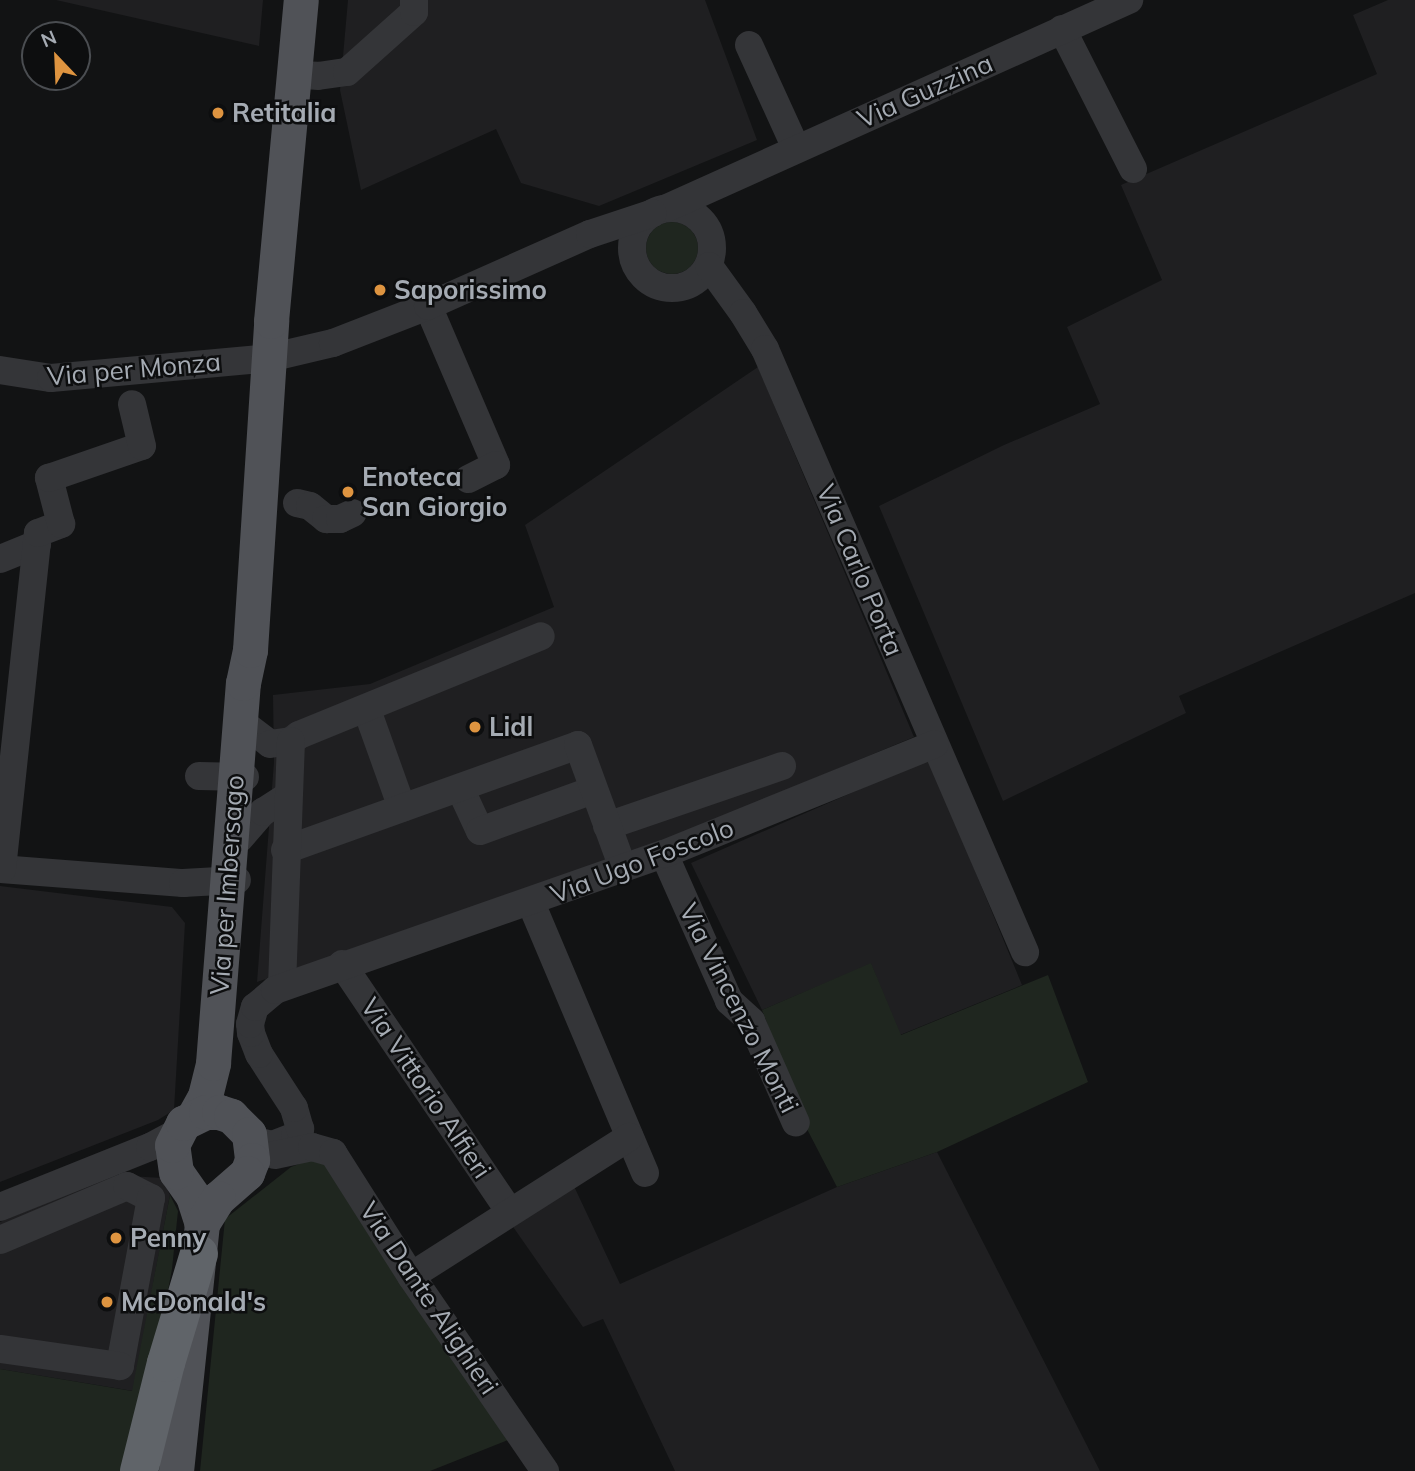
<!DOCTYPE html>
<style>
body{margin:0}
#map{position:relative;width:1415px;height:1471px;overflow:hidden;background:#121314;font-family:Mulish,sans-serif}
div>[style]{position:absolute}
.built>*{inset:0;background:#1f1f21}
.green>*{inset:0;background:#1f261f}
.round{border-radius:50%}
.minor>*{height:28px;margin:-14px;padding:0 14px;transform-origin:14px;border-radius:14px;background:#343538}
.minor>.ring{margin:-14px;padding:0;box-sizing:content-box;background:none;border:28px solid #343538;border-radius:50%}
.major>*{height:35px;margin:-17.5px;padding:0 17.5px;transform-origin:17.5px;border-radius:17.5px;background:#505257}
.highway>*{height:38px;margin:-19px;padding:0 19px;transform-origin:19px;border-radius:19px;background:#606469}
.dots>*{width:19px;height:19px;translate:-50% -50%;box-sizing:border-box;border:4px solid #0d0e0f;border-radius:50%}
span{translate:-50% -50%;white-space:nowrap;text-align:center;line-height:1.15;-webkit-text-stroke:5px #0d0e0f;paint-order:stroke}
.street-label{font-size:26px;color:#a5abb3}
.poi-label{font-size:26px;color:#a5abb3;font-weight:700}
.left{translate:0 -50%;text-align:left}
.north{position:absolute;left:21px;top:21px;width:70px;height:70px;box-sizing:border-box;background:#0d0e0f;border:2px solid #4a4d51;border-radius:50%;rotate:337deg;font-size:19px;font-weight:700;line-height:28px;text-align:center;color:#a5abb3}
.north::after{content:'';display:block;margin:auto;width:24px;height:32px;background:#de9440;clip-path:polygon(50% 0,100% 100%,50% 72%,0 100%)}
</style>
<div id="map">
<div class="built">
<i style="clip-path:polygon(56px 0,263px 0,259px 46px)"></i>
<i style="clip-path:polygon(348px 0,705px 0,757px 140px,599px 206px,521px 183px,496px 129px,361px 190px,340px 90px)"></i>
<i style="clip-path:polygon(1388px 0,1415px 0,1415px 593px,1179px 696px,1186px 713px,1003px 801px,879px 506px,1004px 445px,1100px 404px,1067px 327px,1162px 280px,1121px 185px,1377px 74px,1353px 15px)"></i>
<i style="clip-path:polygon(758px 367px,914px 737px,632px 854px,257px 982px,274px 762px,273px 695px,370px 684px,554px 607px,525px 525px)"></i>
<i style="clip-path:polygon(929px 759px,1022px 985px,900px 1035px,871px 964px,762px 1010px,691px 863px)"></i>
<i style="clip-path:polygon(0 886px,172px 907px,185px 923px,174px 1110px,158px 1120px,0 1182px)"></i>
<i style="clip-path:polygon(937px 1152px,1100px 1471px,675px 1471px,603px 1319px,583px 1327px,509px 1221px,572px 1182px,620px 1284px,837px 1187px)"></i>
<i style="clip-path:polygon(113px 1175px,162px 1178px,170px 1195px,133px 1391px,0 1369px,0 1222px)"></i>
</div>
<div class="green">
<i class="round" style="left:646px;top:222px;width:52px;height:52px"></i>
<i style="clip-path:polygon(871px 963px,901px 1035px,1048px 975px,1088px 1082px,937px 1152px,837px 1187px,808px 1131px,762px 1010px)"></i>
<i style="clip-path:polygon(312px 1159px,327px 1160px,513px 1438px,430px 1471px,200px 1471px,225px 1219px,291px 1167px)"></i>
<i style="clip-path:polygon(170px 1195px,178px 1211px,172px 1269px,149px 1391px,126px 1471px,0 1471px,0 1369px,132px 1391px)"></i>
</div>
<div class="minor">
<i style="left:1062px;top:29px;width:157px;rotate:63.1deg"></i>
<i style="left:749px;top:45px;width:113px;rotate:65.5deg"></i>
<i style="left:294px;top:75px;width:24px;rotate:2deg"></i>
<i style="left:318px;top:76px;width:29px;rotate:-8deg"></i>
<i style="left:347px;top:72px;width:90px;rotate:-41.8deg"></i>
<i style="left:414px;top:12px;width:12px;rotate:-90deg"></i>
<i class="ring" style="left:632px;top:208px;width:52px;height:52px"></i>
<i style="left:667px;top:208px;width:507px;rotate:-24.24deg"></i>
<i style="left:709px;top:266px;width:58px;rotate:54.1deg"></i>
<i style="left:743px;top:313px;width:42px;rotate:58.6deg"></i>
<i style="left:765px;top:349px;width:657px;rotate:66.68deg"></i>
<i style="left:428px;top:306px;width:173px;rotate:66.8deg"></i>
<i style="left:496px;top:465px;width:31px;rotate:153deg"></i>
<i style="left:0;top:370px;width:52px;rotate:8.9deg"></i>
<i style="left:51px;top:378px;width:219px;rotate:-5.2deg"></i>
<i style="left:269px;top:358px;width:66px;rotate:-13.2deg"></i>
<i style="left:333px;top:343px;width:102px;rotate:-21.3deg"></i>
<i style="left:428px;top:306px;width:177px;rotate:-24deg"></i>
<i style="left:590px;top:234px;width:66px;rotate:-18.4deg"></i>
<i style="left:297px;top:503px;width:13px;rotate:13deg"></i>
<i style="left:310px;top:506px;width:21px;rotate:39deg"></i>
<i style="left:326px;top:519px;width:14px"></i>
<i style="left:340px;top:519px;width:14px;rotate:-25deg"></i>
<i style="left:0;top:559px;width:40px;rotate:-22deg"></i>
<i style="left:367px;top:710px;width:104px;rotate:70.3deg"></i>
<i style="left:249px;top:728px;width:26px;rotate:37deg"></i>
<i style="left:270px;top:744px;width:21px;rotate:-8deg"></i>
<i style="left:291px;top:741px;width:10px;rotate:-37deg"></i>
<i style="left:299px;top:735px;width:261px;rotate:-22.2deg"></i>
<i style="left:199px;top:776px;width:46px;rotate:1.2deg"></i>
<i style="left:460px;top:788px;width:47px;rotate:65.1deg"></i>
<i style="left:480px;top:831px;width:120px;rotate:-19.9deg"></i>
<i style="left:607px;top:826px;width:185px;rotate:-18.9deg"></i>
<i style="left:240px;top:838px;width:35px;rotate:-49deg"></i>
<i style="left:263px;top:812px;width:30px;rotate:-33deg"></i>
<i style="left:285px;top:850px;width:311px;rotate:-19.7deg"></i>
<i style="left:578px;top:745px;width:131px;rotate:69.9deg"></i>
<i style="left:664px;top:854px;width:161px;rotate:66.1deg"></i>
<i style="left:729px;top:1001px;width:30px;rotate:42deg"></i>
<i style="left:751px;top:1021px;width:111px;rotate:66.2deg"></i>
<i style="left:0;top:869px;width:184px;rotate:4.4deg"></i>
<i style="left:183px;top:883px;width:54px;rotate:-3.2deg"></i>
<i style="left:2px;top:869px;width:338px;rotate:-83.9deg"></i>
<i style="left:38px;top:533px;width:25px;rotate:-21deg"></i>
<i style="left:61px;top:524px;width:48px;rotate:-104.6deg"></i>
<i style="left:49px;top:478px;width:98px;rotate:-19deg"></i>
<i style="left:142px;top:446px;width:43px;rotate:-103.4deg"></i>
<i style="left:531px;top:903px;width:293px;rotate:67.1deg"></i>
<i style="left:342px;top:964px;width:298px;rotate:55.9deg"></i>
<i style="left:282px;top:986px;width:245px;rotate:-87.9deg"></i>
<i style="left:249px;top:1134px;width:10px;rotate:45deg"></i>
<i style="left:256px;top:1141px;width:16px;rotate:14deg"></i>
<i style="left:272px;top:1145px;width:25px;rotate:-21deg"></i>
<i style="left:295px;top:1136px;width:9px;rotate:-54deg"></i>
<i style="left:300px;top:1129px;width:22px;rotate:-106deg"></i>
<i style="left:294px;top:1108px;width:64px;rotate:-122.9deg"></i>
<i style="left:259px;top:1054px;width:22px;rotate:-111deg"></i>
<i style="left:251px;top:1033px;width:9px;rotate:-96deg"></i>
<i style="left:250px;top:1024px;width:18px;rotate:-74deg"></i>
<i style="left:255px;top:1007px;width:26px;rotate:-40deg"></i>
<i style="left:275px;top:990px;width:412px;rotate:-19.3deg"></i>
<i style="left:664px;top:854px;width:292px;rotate:-22.1deg"></i>
<i style="left:275px;top:1155px;width:38px;rotate:-12deg"></i>
<i style="left:312px;top:1147px;width:22px;rotate:16deg"></i>
<i style="left:333px;top:1153px;width:146px;rotate:57.6deg"></i>
<i style="left:411px;top:1276px;width:237px;rotate:55.5deg"></i>
<i style="left:0;top:1207px;width:162px;rotate:-21.8deg"></i>
<i style="left:150px;top:1147px;width:30px;rotate:-28deg"></i>
<i style="left:0;top:1240px;width:138px;rotate:-23deg"></i>
<i style="left:127px;top:1186px;width:27px;rotate:27deg"></i>
<i style="left:151px;top:1198px;width:171px;rotate:100.5deg"></i>
<i style="left:120px;top:1366px;width:121px;rotate:-171.9deg"></i>
<i style="left:411px;top:1276px;width:259px;rotate:-32.5deg"></i>
</div>
<div class="major">
<i style="left:194px;top:1116px;width:23px;rotate:-61deg"></i>
<i style="left:205px;top:1096px;width:34px;rotate:-76deg"></i>
<i style="left:213px;top:1063px;width:381px;rotate:-85.5deg"></i>
<i style="left:243px;top:683px;width:34px;rotate:-78deg"></i>
<i style="left:250px;top:650px;width:330px;rotate:-86.3deg"></i>
<i style="left:271px;top:321px;width:322px;rotate:-84.7deg"></i>
<i style="left:176px;top:1471px;width:248px;rotate:-84deg"></i>
<i style="left:202px;top:1224px;width:29px;rotate:-108deg"></i>
<i style="left:193px;top:1196px;width:29px;rotate:-125deg"></i>
<i style="left:176px;top:1172px;width:27px;rotate:-98deg"></i>
<i style="left:172px;top:1145px;width:25px;rotate:-63deg"></i>
<i style="left:183px;top:1123px;width:25px;rotate:-26deg"></i>
<i style="left:206px;top:1112px;width:13px"></i>
<i style="left:219px;top:1112px;width:13px;rotate:18deg"></i>
<i style="left:231px;top:1116px;width:25px;rotate:45deg"></i>
<i style="left:249px;top:1134px;width:26px;rotate:83deg"></i>
<i style="left:252px;top:1160px;width:14px;rotate:111deg"></i>
<i style="left:247px;top:1173px;width:38px;rotate:139deg"></i>
<i style="left:218px;top:1198px;width:31px;rotate:122deg"></i>
</div>
<div class="highway">
<i style="left:139px;top:1471px;width:111px;rotate:-76deg"></i>
<i style="left:166px;top:1363px;width:114px;rotate:-73.2deg"></i>
</div>
<div class="dots">
<i style="left:218px;top:113px;background:#de9440"></i>
<i style="left:380px;top:290px;background:#de9440"></i>
<i style="left:348px;top:492px;background:#de9440"></i>
<i style="left:475px;top:727px;background:#de9440"></i>
<i style="left:116px;top:1238px;background:#de9440"></i>
<i style="left:107px;top:1302px;background:#de9440"></i>
</div>
<div class="street-label">
<span style="left:925px;top:91px;rotate:-24deg">Via Guzzina</span>
<span style="left:134px;top:369px;rotate:-5deg">Via per Monza</span>
<span style="left:860px;top:570px;rotate:67deg">Via Carlo Porta</span>
<span style="left:642px;top:861px;rotate:-21deg">Via Ugo Foscolo</span>
<span style="left:227px;top:885px;rotate:-86deg">Via per Imbersago</span>
<span style="left:739px;top:1008px;rotate:63deg">Via Vincenzo Monti</span>
<span style="left:426px;top:1088px;rotate:56deg">Via Vittorio Alfieri</span>
<span style="left:429px;top:1298px;rotate:56deg">Via Dante Alighieri</span>
</div>
<div class="poi-label">
<span class="left" style="left:232px;top:113px">Retitalia</span>
<span class="left" style="left:394px;top:290px">Saporissimo</span>
<span class="left" style="left:362px;top:492px">Enoteca<br>San Giorgio</span>
<span class="left" style="left:489px;top:727px">Lidl</span>
<span class="left" style="left:130px;top:1238px">Penny</span>
<span class="left" style="left:121px;top:1302px">McDonald's</span>
</div>
<div class="north">N</div>
</div>
